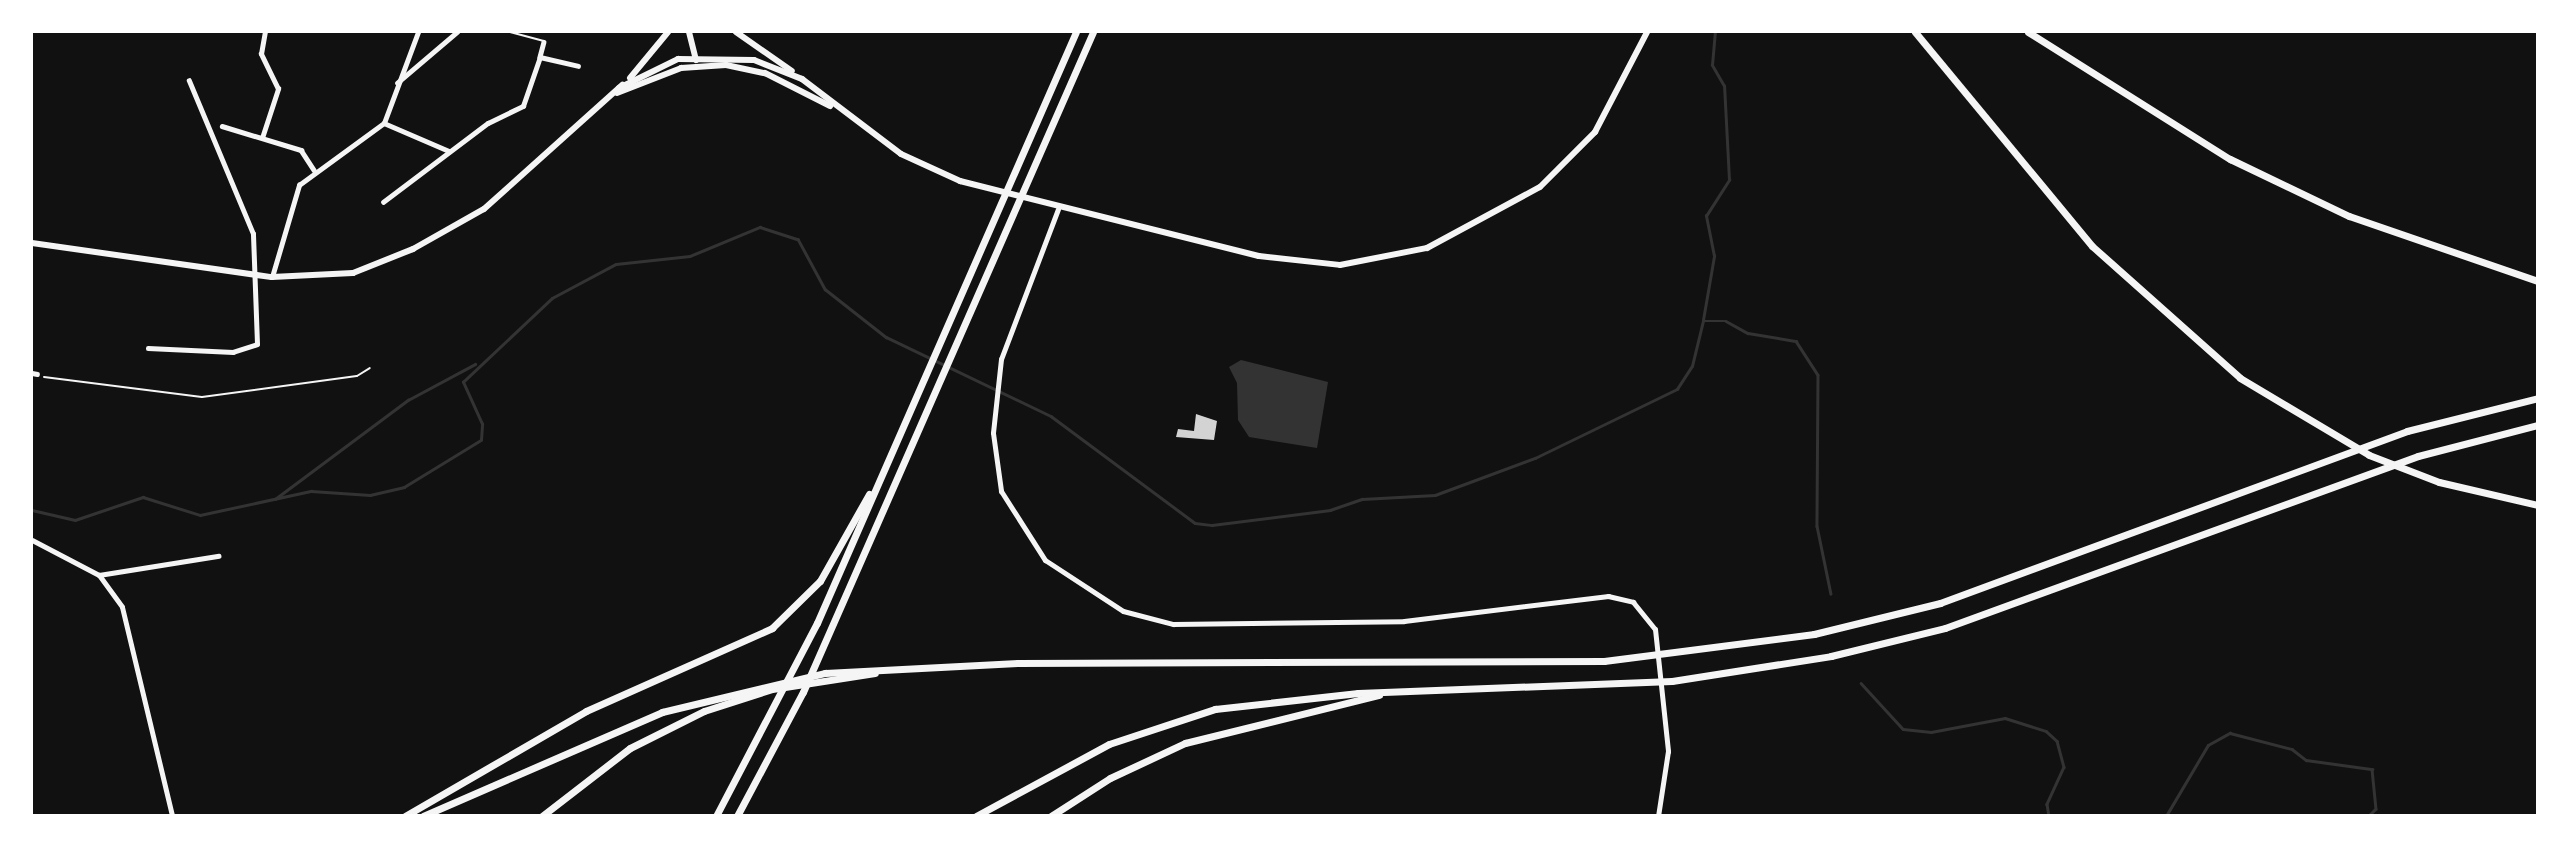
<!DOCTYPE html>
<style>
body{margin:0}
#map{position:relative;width:2569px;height:847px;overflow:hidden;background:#111;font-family:Overpass,sans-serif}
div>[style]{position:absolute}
.water>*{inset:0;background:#333}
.stream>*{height:2.5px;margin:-1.25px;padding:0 1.25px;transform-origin:1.25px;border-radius:1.25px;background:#333}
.building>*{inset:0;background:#d3d3d3}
.path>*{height:2px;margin:-1px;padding:0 1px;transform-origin:1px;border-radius:1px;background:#f5f5f5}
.service>*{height:2px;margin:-1px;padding:0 1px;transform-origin:1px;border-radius:1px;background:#f5f5f5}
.minor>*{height:4.5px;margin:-2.25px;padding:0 2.25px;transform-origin:2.25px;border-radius:2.25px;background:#f5f5f5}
.tertiary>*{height:5px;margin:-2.5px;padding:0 2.5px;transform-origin:2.5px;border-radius:2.5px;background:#f5f5f5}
.secondary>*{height:6px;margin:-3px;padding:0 3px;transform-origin:3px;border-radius:3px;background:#f5f5f5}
.motorway>*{height:7px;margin:-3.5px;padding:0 3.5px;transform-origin:3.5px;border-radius:3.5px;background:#f5f5f5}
span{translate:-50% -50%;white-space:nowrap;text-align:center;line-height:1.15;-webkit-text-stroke:7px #fff;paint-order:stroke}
.frame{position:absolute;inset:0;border:33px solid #fff;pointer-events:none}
</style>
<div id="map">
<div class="water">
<i style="clip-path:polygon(1241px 360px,1328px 382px,1317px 448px,1249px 437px,1238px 420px,1237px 383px,1229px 367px)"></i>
</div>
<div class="stream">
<i style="left:1703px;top:320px;width:65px;rotate:-80.2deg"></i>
<i style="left:1714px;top:256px;width:41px;rotate:-101.3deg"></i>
<i style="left:1706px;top:216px;width:43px;rotate:-57.4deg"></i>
<i style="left:1729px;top:180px;width:94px;rotate:-93deg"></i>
<i style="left:1724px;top:86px;width:24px;rotate:-120deg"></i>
<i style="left:1712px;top:65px;width:33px;rotate:-85deg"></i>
<i style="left:275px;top:499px;width:166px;rotate:-36.7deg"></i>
<i style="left:408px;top:400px;width:76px;rotate:-28.2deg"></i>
<i style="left:32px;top:510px;width:44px;rotate:13.1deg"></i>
<i style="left:75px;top:520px;width:72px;rotate:-18.7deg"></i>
<i style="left:143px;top:497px;width:60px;rotate:17.5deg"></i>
<i style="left:200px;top:515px;width:114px;rotate:-12.2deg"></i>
<i style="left:311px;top:491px;width:59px;rotate:3.9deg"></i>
<i style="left:370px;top:495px;width:35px;rotate:-13deg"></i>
<i style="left:404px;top:487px;width:90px;rotate:-31.4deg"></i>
<i style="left:481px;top:440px;width:16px;rotate:-86deg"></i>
<i style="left:482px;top:424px;width:46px;rotate:-114.3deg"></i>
<i style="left:463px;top:382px;width:122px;rotate:-43.3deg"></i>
<i style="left:552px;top:298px;width:72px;rotate:-28deg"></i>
<i style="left:616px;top:264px;width:74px;rotate:-6.2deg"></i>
<i style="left:690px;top:256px;width:76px;rotate:-22.5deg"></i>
<i style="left:760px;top:227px;width:40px;rotate:18deg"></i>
<i style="left:798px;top:239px;width:57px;rotate:61.6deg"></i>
<i style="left:825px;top:289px;width:78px;rotate:38.2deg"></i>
<i style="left:886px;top:337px;width:183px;rotate:25.6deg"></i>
<i style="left:1051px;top:416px;width:179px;rotate:36.6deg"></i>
<i style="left:1195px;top:523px;width:17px;rotate:7deg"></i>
<i style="left:1212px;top:525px;width:119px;rotate:-7.2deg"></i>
<i style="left:1330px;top:510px;width:34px;rotate:-19deg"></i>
<i style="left:1362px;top:499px;width:73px;rotate:-3.1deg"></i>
<i style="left:1435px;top:495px;width:107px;rotate:-20.3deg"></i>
<i style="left:1535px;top:458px;width:158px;rotate:-25.9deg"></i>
<i style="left:1677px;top:389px;width:27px;rotate:-57deg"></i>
<i style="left:1692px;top:366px;width:46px;rotate:-76.3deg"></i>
<i style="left:1703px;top:321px;width:23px"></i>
<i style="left:1726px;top:321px;width:25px;rotate:29deg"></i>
<i style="left:1748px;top:333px;width:49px;rotate:9.5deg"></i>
<i style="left:1796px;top:341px;width:40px;rotate:57.1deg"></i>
<i style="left:1818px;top:375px;width:151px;rotate:90.4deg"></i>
<i style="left:1817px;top:526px;width:69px;rotate:78.4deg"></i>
<i style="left:1861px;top:683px;width:62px;rotate:47.6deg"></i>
<i style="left:1903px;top:729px;width:28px;rotate:6deg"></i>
<i style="left:1931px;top:732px;width:75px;rotate:-10.7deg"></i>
<i style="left:2005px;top:718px;width:43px;rotate:17.6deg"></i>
<i style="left:2046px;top:731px;width:15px;rotate:42deg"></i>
<i style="left:2057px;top:741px;width:27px;rotate:75deg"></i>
<i style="left:2064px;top:767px;width:41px;rotate:114.7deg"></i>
<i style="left:2047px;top:804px;width:12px;rotate:81deg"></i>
<i style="left:2166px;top:816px;width:82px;rotate:-59.4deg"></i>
<i style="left:2208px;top:745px;width:25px;rotate:-29deg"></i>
<i style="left:2230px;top:733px;width:64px;rotate:14.5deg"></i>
<i style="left:2292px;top:749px;width:18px;rotate:38deg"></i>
<i style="left:2306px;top:760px;width:67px;rotate:7.8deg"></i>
<i style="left:2372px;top:769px;width:40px;rotate:84.3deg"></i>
<i style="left:2376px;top:809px;width:10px;rotate:135deg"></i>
</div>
<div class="building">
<i style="clip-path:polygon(1196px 414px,1217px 421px,1214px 440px,1176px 437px,1178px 429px,1194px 431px)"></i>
</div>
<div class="path">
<i style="left:44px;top:377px;width:159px;rotate:7.2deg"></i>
<i style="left:202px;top:397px;width:156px;rotate:-7.7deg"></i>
<i style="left:357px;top:376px;width:15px;rotate:-32deg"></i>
</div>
<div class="service">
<i style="left:510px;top:32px;width:34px;rotate:15deg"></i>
</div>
<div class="minor">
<i style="left:544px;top:42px;width:16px;rotate:105deg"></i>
<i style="left:540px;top:57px;width:39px;rotate:13deg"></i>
<i style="left:397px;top:83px;width:79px;rotate:-40.4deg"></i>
<i style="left:384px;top:123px;width:71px;rotate:23.3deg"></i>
<i style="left:222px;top:126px;width:83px;rotate:16.9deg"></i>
<i style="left:301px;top:150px;width:24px;rotate:57deg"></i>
<i style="left:262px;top:138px;width:52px;rotate:-71.9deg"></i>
<i style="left:278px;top:89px;width:39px;rotate:-116deg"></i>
<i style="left:261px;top:54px;width:22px;rotate:-80deg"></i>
<i style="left:383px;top:202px;width:131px;rotate:-37deg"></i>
<i style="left:488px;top:123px;width:39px;rotate:-26deg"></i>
<i style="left:523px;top:106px;width:52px;rotate:-70.9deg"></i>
<i style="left:272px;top:277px;width:96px;rotate:-73.6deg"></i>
<i style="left:299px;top:185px;width:105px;rotate:-36.1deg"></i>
<i style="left:384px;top:123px;width:97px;rotate:-69.5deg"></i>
<i style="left:148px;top:348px;width:85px;rotate:2.7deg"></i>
<i style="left:233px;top:352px;width:25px;rotate:-18deg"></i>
<i style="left:257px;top:344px;width:110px;rotate:-92.1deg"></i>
<i style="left:253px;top:234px;width:166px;rotate:-112.7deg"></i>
<i style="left:32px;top:373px;width:5px;rotate:11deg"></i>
<i style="left:99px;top:575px;width:121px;rotate:-9.1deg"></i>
</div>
<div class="tertiary">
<i style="left:1058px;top:209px;width:160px;rotate:110.8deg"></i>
<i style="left:1001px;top:359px;width:74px;rotate:96.2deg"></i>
<i style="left:993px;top:433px;width:59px;rotate:82.1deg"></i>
<i style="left:1001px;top:491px;width:82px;rotate:57.5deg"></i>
<i style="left:1045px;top:560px;width:93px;rotate:33.2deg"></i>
<i style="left:1123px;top:611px;width:52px;rotate:14.6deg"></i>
<i style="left:1173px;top:624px;width:231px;rotate:-0.7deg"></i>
<i style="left:1404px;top:621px;width:206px;rotate:-7deg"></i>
<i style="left:1608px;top:596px;width:26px;rotate:13deg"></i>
<i style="left:1633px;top:602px;width:35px;rotate:51deg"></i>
<i style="left:1655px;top:629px;width:123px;rotate:83.9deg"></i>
<i style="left:1668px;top:751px;width:66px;rotate:98.7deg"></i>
<i style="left:32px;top:540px;width:76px;rotate:27.6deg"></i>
<i style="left:99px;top:575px;width:39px;rotate:54deg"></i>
<i style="left:122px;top:607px;width:215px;rotate:76.5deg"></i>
</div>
<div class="secondary">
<i style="left:689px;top:32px;width:29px;rotate:76deg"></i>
<i style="left:736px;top:32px;width:68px;rotate:34.9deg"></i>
<i style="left:630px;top:78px;width:60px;rotate:-50.4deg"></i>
<i style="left:619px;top:88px;width:66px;rotate:-26.2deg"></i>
<i style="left:678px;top:59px;width:76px;rotate:0.8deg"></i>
<i style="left:754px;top:60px;width:52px;rotate:21.6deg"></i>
<i style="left:802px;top:79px;width:124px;rotate:37.1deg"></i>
<i style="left:901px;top:154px;width:65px;rotate:24.6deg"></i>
<i style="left:960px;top:181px;width:308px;rotate:14.1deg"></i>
<i style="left:1259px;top:256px;width:81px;rotate:6.3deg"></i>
<i style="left:1340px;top:265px;width:89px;rotate:-11.1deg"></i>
<i style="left:1427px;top:248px;width:128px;rotate:-28.4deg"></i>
<i style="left:1540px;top:187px;width:78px;rotate:-45deg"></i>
<i style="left:1595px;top:132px;width:113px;rotate:-62.5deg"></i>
<i style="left:617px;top:93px;width:69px;rotate:-21.3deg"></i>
<i style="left:681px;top:68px;width:45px;rotate:-3.8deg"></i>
<i style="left:726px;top:65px;width:40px;rotate:12deg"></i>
<i style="left:765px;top:73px;width:73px;rotate:26.9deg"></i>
<i style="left:32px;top:243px;width:242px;rotate:8.1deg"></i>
<i style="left:272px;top:277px;width:81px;rotate:-2.8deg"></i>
<i style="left:353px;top:273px;width:65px;rotate:-21.8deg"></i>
<i style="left:413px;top:249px;width:81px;rotate:-29.4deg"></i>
<i style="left:484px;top:209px;width:186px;rotate:-41.9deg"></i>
</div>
<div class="motorway">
<i style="left:1915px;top:32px;width:278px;rotate:50.4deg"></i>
<i style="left:2092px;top:246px;width:198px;rotate:41.7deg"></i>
<i style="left:2240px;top:378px;width:150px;rotate:30.8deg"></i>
<i style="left:2369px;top:455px;width:75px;rotate:21.1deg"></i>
<i style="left:2439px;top:482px;width:102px;rotate:13.1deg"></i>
<i style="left:2028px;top:32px;width:239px;rotate:32.2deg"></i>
<i style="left:2230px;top:159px;width:132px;rotate:25.6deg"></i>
<i style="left:2349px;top:216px;width:200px;rotate:19deg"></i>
<i style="left:405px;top:816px;width:209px;rotate:-30.1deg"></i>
<i style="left:586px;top:711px;width:204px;rotate:-24deg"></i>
<i style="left:772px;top:628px;width:67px;rotate:-44.4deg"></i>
<i style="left:820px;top:581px;width:100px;rotate:-60.6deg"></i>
<i style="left:423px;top:816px;width:261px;rotate:-23.5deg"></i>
<i style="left:662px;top:712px;width:168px;rotate:-13.5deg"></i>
<i style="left:825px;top:673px;width:193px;rotate:-3deg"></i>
<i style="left:1018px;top:663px;width:586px;rotate:-0.2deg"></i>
<i style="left:1604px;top:661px;width:212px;rotate:-7.3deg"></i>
<i style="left:1814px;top:634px;width:130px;rotate:-13.8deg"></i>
<i style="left:1940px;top:603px;width:498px;rotate:-20.2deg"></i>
<i style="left:2407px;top:431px;width:135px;rotate:-14.1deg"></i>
<i style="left:542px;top:816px;width:111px;rotate:-37.7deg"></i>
<i style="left:630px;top:748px;width:83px;rotate:-26.6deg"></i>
<i style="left:704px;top:711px;width:71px;rotate:-17.9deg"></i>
<i style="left:772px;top:689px;width:104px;rotate:-8.8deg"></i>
<i style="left:716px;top:816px;width:218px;rotate:-62.4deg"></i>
<i style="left:817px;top:623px;width:645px;rotate:-66.34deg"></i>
<i style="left:737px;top:816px;width:140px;rotate:-62deg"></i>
<i style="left:803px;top:692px;width:721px;rotate:-66.28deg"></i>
<i style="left:976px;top:816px;width:151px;rotate:-28.4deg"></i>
<i style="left:1109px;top:744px;width:112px;rotate:-18.3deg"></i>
<i style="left:1215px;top:709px;width:144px;rotate:-6.4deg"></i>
<i style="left:1358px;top:693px;width:314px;rotate:-2.2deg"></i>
<i style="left:1672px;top:681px;width:161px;rotate:-8.9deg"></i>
<i style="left:1831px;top:656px;width:117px;rotate:-13.8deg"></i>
<i style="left:1945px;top:628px;width:503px;rotate:-19.98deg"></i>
<i style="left:2418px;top:456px;width:124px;rotate:-14.5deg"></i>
<i style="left:1051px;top:816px;width:70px;rotate:-32.8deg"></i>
<i style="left:1110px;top:778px;width:83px;rotate:-25deg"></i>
<i style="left:1185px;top:743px;width:200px;rotate:-13.9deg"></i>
</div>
<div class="frame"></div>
</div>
